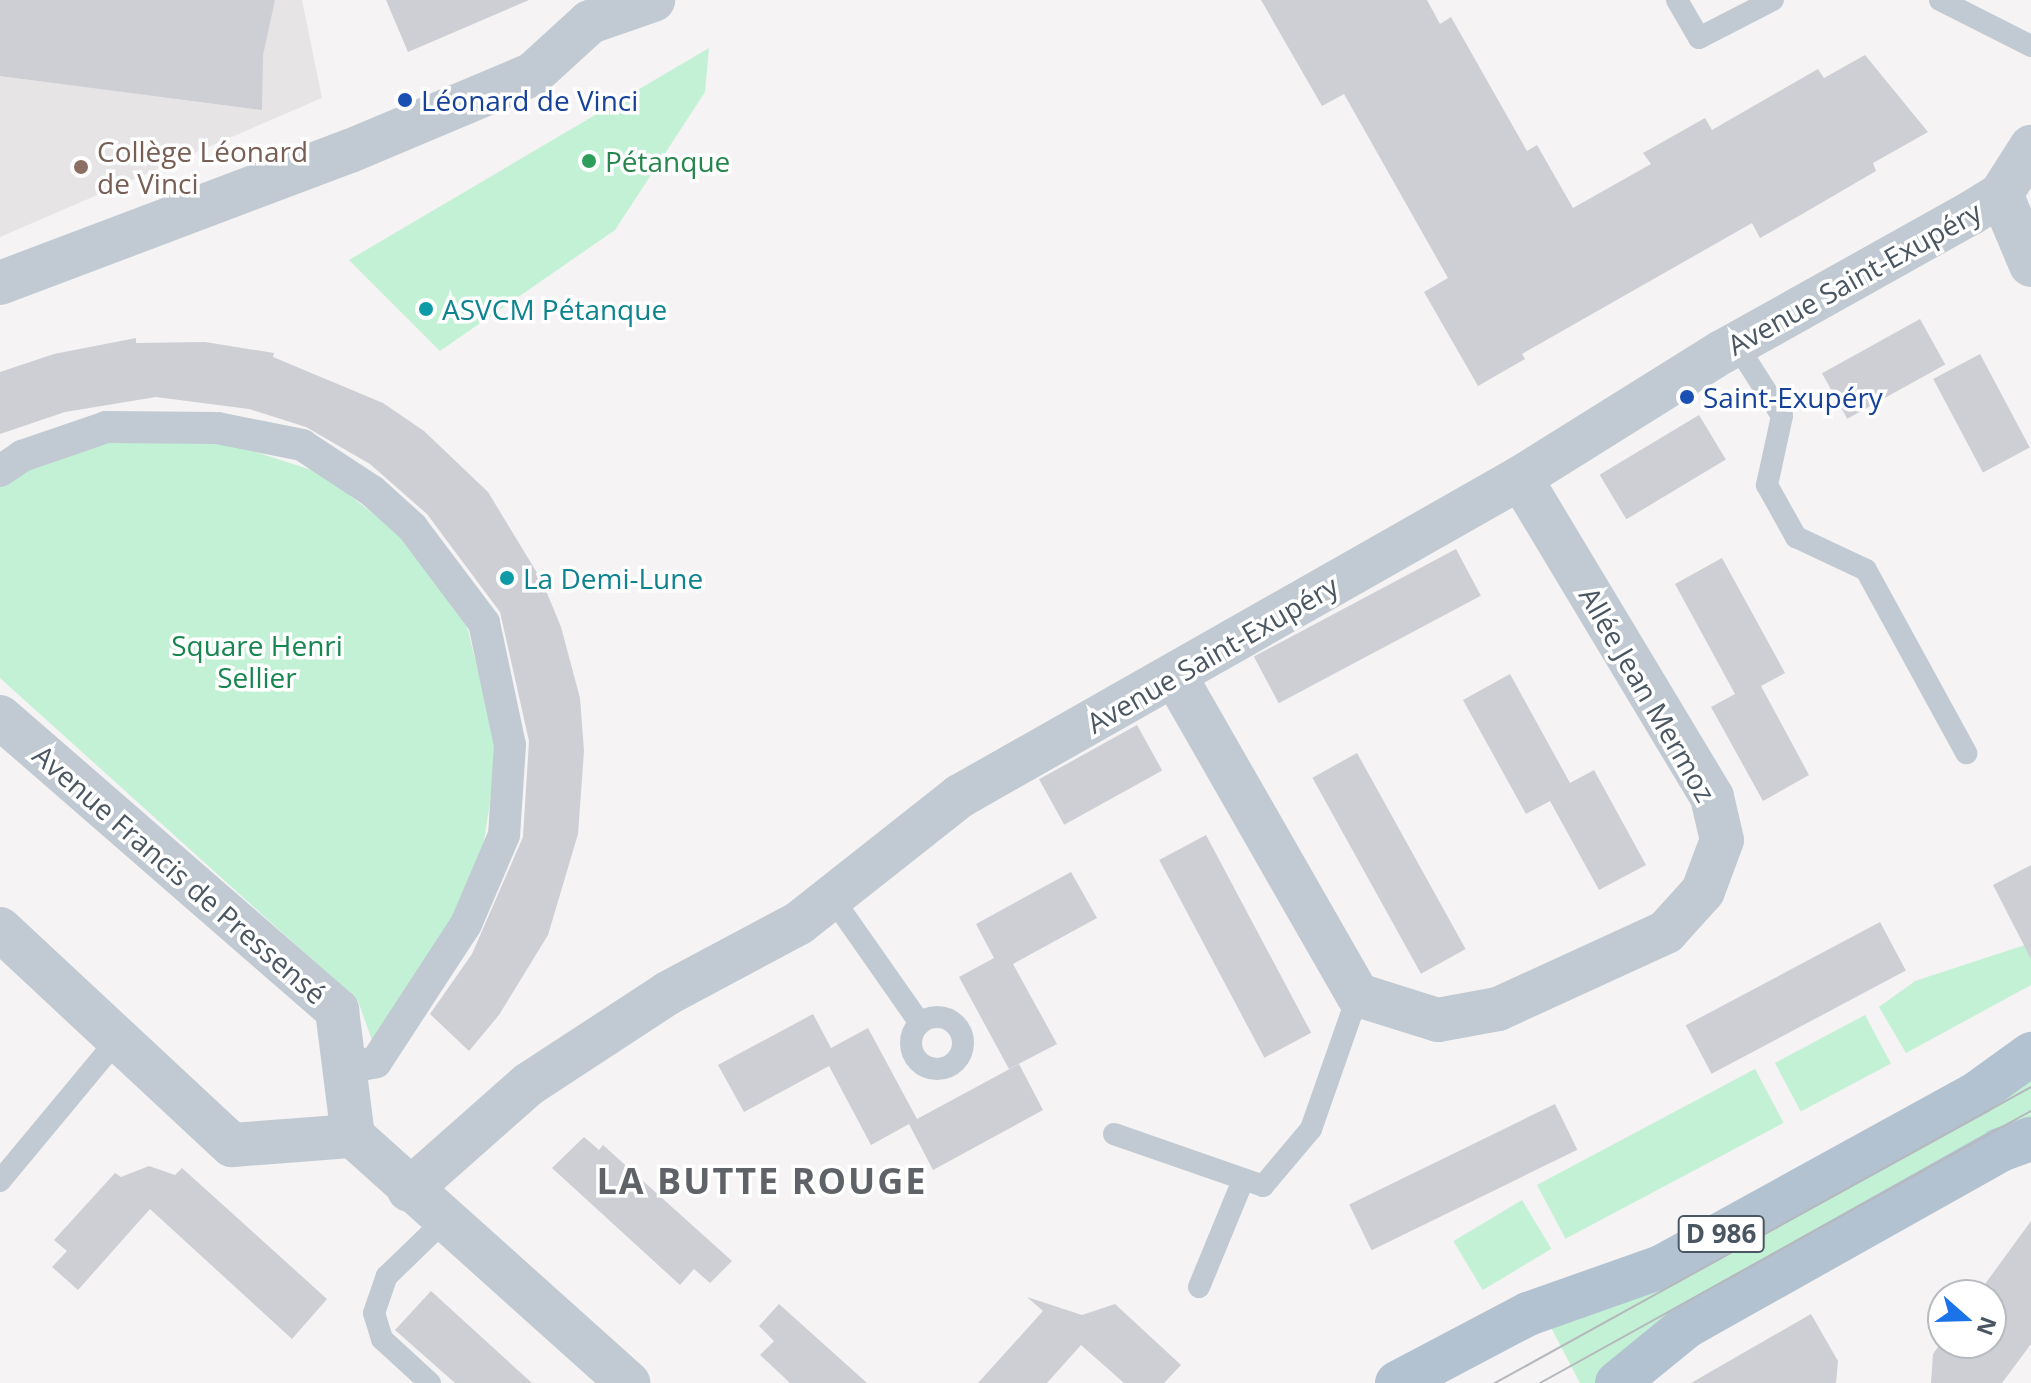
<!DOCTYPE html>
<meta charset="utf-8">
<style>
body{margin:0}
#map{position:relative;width:2031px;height:1383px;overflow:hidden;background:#f5f3f3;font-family:"Open Sans",sans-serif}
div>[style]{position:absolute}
.education>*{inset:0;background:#e6e4e5}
.green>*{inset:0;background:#c3f1d5;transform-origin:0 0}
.building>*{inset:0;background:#cdcfd5;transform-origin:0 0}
.service>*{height:22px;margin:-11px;padding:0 11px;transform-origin:11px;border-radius:11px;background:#c1cad2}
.service>.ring{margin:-11px;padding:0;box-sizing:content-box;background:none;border:22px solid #c1cad2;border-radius:50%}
.pedestrian>*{height:32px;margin:-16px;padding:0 16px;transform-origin:16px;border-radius:16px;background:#c1cad2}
.minor>*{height:44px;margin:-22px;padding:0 22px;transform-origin:22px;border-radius:22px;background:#c1cad2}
.primary>*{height:44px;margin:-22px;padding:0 22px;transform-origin:22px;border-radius:22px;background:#b3c2d1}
.tram>*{height:2px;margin:-1px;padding:0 1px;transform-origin:1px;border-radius:1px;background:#b5b8bd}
.dots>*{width:22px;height:22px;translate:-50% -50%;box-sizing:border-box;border:4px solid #fff;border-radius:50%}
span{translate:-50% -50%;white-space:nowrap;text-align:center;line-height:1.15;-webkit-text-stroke:7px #fff;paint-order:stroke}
.shield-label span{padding:2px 6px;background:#fff;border:2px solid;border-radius:6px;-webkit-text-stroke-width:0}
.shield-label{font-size:26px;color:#4a5661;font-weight:700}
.transit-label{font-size:28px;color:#164399}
.left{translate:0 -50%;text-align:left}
.education-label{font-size:28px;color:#785e54}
.leisure-label{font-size:28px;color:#27864d}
.street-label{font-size:28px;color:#4a5661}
.culture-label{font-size:28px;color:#0d838f}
.park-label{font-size:28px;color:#17864f}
.district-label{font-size:36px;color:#5f6368;font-weight:700;letter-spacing:2px}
.north{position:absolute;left:1927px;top:1279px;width:80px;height:80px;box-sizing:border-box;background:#fff;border:2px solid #b7bbc0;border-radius:50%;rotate:110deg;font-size:22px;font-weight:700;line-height:32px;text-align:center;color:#4a5661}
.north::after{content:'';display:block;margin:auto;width:28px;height:36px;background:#1a73e8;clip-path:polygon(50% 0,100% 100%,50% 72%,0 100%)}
</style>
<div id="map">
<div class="education">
<i style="clip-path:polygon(0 0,302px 0,322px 98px,0 237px)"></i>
</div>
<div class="green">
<i style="clip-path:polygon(709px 48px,705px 92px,615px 230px,440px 351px,349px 260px)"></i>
<i style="clip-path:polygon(126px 435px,231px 444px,321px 473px,403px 537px,467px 627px,498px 750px,482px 854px,452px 925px,374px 1046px,358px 1001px,0 678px,0 484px,35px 461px)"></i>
<i style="clip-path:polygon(2031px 943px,2031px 985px,1906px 1053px,1879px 1007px,1915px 981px)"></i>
<i style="left:1865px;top:1015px;width:55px;height:102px;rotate:62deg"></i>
<i style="clip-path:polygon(2031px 1065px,2031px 1125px,1600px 1383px,1580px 1383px,1546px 1318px)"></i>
<i style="left:1755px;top:1069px;width:61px;height:247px;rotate:62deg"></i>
<i style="left:1522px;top:1200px;width:57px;height:80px;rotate:59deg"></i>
</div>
<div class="building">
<i style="clip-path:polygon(0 0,275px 0,263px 55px,262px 110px,0 76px)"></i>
<i style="clip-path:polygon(386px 0,529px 0,408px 52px)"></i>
<i style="clip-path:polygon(1261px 0,1427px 0,1440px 24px,1451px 17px,1527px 151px,1537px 145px,1573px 208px,1651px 164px,1643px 153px,1705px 118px,1712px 130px,1818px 69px,1824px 78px,1865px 55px,1928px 132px,1873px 163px,1876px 171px,1804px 213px,1760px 238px,1752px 223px,1522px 354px,1525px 359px,1478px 386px,1424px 292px,1448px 278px,1344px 94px,1322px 106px)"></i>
<i style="left:1920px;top:319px;width:52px;height:112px;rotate:61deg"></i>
<i style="clip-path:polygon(136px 338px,136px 343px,205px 342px,274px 353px,273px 357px,383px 403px,424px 431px,488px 492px,542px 581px,561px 627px,580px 698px,584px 751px,578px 834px,548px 935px,499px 1015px,469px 1051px,430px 1014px,472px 954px,523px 837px,529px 741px,500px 612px,427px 514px,370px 464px,306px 427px,249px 409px,156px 397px,65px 412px,0 434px,0 372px,54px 354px)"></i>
<i style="left:1980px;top:354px;width:106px;height:53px;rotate:62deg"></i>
<i style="left:1699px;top:415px;width:52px;height:116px;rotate:59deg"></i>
<i style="left:1456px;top:549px;width:53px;height:229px;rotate:62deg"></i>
<i style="clip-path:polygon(1722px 558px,1785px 673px,1761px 686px,1809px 775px,1763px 801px,1711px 707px,1735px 694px,1675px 584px)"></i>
<i style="clip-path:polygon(1510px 674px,1570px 783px,1594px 770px,1646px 865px,1599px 890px,1550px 801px,1526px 814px,1463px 700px)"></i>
<i style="left:1137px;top:725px;width:52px;height:112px;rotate:61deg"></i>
<i style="left:1357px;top:753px;width:224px;height:51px;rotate:61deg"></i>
<i style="left:1206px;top:835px;width:224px;height:53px;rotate:62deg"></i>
<i style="clip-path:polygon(2031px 865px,2031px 959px,1993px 885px)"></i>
<i style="clip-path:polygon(1071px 872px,1097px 918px,1013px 964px,1057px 1044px,1009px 1069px,959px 977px,994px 958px,976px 924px)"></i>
<i style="left:1880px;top:922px;width:55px;height:220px;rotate:62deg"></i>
<i style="clip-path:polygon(813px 1014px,831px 1048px,868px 1028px,917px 1119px,1019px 1064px,1043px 1110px,933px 1170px,909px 1124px,871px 1145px,829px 1066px,744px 1112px,718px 1065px)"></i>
<i style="left:1555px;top:1104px;width:51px;height:229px;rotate:64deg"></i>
<i style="clip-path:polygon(584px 1137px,599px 1150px,603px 1145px,732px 1261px,710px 1283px,694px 1269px,680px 1285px,552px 1168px)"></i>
<i style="clip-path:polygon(149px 1166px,175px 1175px,182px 1168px,327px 1299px,292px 1339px,150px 1209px,78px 1290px,52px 1267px,67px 1251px,54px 1240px,115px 1173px,121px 1177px)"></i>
<i style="clip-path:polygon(2031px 1221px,2031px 1344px,2002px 1383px,1931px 1383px,1933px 1354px,1943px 1340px,1991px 1343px,1991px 1295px,1977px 1295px)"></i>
<i style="clip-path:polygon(431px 1291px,532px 1383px,455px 1383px,395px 1330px)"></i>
<i style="clip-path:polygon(1027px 1297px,1082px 1315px,1115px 1304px,1181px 1365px,1164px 1383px,1124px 1383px,1081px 1345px,1047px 1383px,978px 1383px,1043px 1311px)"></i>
<i style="clip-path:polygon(779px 1304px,867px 1383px,790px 1383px,760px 1355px,774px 1341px,759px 1326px)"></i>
<i style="clip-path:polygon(1811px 1314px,1838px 1361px,1836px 1383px,1691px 1383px)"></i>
</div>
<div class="service">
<i style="left:1677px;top:0;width:44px;rotate:59.9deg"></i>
<i style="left:1699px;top:38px;width:83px;rotate:-27.2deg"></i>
<i style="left:1940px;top:0;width:102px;rotate:26.8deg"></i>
<i style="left:1736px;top:344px;width:85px;rotate:57.4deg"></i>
<i style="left:1782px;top:416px;width:71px;rotate:102.3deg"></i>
<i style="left:1767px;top:485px;width:60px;rotate:60.9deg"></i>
<i style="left:1796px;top:537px;width:77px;rotate:25.2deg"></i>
<i style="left:1866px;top:570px;width:209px;rotate:61.3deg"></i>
<i style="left:833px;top:899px;width:150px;rotate:55deg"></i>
<i class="ring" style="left:911px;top:1017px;width:30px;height:30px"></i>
<i style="left:1114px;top:1134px;width:158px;rotate:19.2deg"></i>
<i style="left:1263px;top:1186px;width:75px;rotate:-49.9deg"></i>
<i style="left:1311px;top:1129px;width:142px;rotate:-70.7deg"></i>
<i style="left:0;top:1181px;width:183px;rotate:-50.3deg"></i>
<i style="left:1199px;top:1287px;width:116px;rotate:-67.6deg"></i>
<i style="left:430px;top:1383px;width:65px;rotate:-137.5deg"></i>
<i style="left:382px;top:1339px;width:27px;rotate:-107deg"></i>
<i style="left:374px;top:1313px;width:39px;rotate:-71deg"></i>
<i style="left:387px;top:1276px;width:79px;rotate:-44deg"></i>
</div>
<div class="pedestrian">
<i style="left:0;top:471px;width:27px;rotate:-34deg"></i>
<i style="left:22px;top:456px;width:89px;rotate:-19deg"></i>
<i style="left:106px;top:427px;width:111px;rotate:0.5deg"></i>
<i style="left:217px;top:428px;width:87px;rotate:11.3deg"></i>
<i style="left:302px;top:445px;width:84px;rotate:33.3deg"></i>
<i style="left:372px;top:491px;width:54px;rotate:42deg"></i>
<i style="left:412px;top:527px;width:120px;rotate:53.1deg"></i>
<i style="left:484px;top:623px;width:125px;rotate:78deg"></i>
<i style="left:510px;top:745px;width:90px;rotate:93.8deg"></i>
<i style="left:504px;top:835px;width:97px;rotate:113.1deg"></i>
<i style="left:466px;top:924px;width:165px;rotate:123.1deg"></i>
<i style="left:376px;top:1062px;width:33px;rotate:168deg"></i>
</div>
<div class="minor">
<i style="left:2001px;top:194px;width:77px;rotate:67.1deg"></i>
<i style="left:0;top:283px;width:374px;rotate:-20.7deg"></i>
<i style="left:350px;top:151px;width:199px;rotate:-22.8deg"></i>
<i style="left:533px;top:74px;width:77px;rotate:-42.4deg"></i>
<i style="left:590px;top:22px;width:67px;rotate:-19.2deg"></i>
<i style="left:1175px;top:676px;width:368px;rotate:60.2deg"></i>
<i style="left:1358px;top:995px;width:84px;rotate:17.4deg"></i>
<i style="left:1438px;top:1020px;width:61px;rotate:-10.4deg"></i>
<i style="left:1498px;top:1009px;width:185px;rotate:-24.6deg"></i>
<i style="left:1666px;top:932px;width:55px;rotate:-47.9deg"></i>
<i style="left:1703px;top:891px;width:54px;rotate:-69.6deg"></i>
<i style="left:1722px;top:840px;width:44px;rotate:-103.1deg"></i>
<i style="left:1712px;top:797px;width:372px;rotate:-121deg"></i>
<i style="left:0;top:717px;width:447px;rotate:41deg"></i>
<i style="left:337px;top:1010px;width:127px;rotate:82.8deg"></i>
<i style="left:353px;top:1136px;width:370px;rotate:41.9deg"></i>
<i style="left:0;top:929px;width:317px;rotate:43deg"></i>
<i style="left:232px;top:1145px;width:121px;rotate:-4.3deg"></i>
<i style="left:409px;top:1190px;width:160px;rotate:-41.5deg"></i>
<i style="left:529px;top:1084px;width:166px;rotate:-33.2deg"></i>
<i style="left:668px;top:993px;width:149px;rotate:-28.1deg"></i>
<i style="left:799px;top:923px;width:205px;rotate:-38.3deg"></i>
<i style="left:960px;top:796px;width:644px;rotate:-29.59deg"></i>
<i style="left:1520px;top:478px;width:238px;rotate:-32deg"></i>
<i style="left:1722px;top:352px;width:285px;rotate:-29.2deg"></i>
<i style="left:1971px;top:213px;width:36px;rotate:-32deg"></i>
<i style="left:2001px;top:194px;width:56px;rotate:-57.4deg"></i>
</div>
<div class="primary">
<i style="left:1397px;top:1383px;width:148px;rotate:-27.8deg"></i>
<i style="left:1528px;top:1314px;width:141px;rotate:-19.5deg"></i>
<i style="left:1661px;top:1267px;width:361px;rotate:-28.8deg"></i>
<i style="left:1977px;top:1093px;width:67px;rotate:-35.8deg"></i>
<i style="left:1617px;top:1383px;width:90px;rotate:-39.2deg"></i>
<i style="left:1687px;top:1326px;width:359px;rotate:-29.3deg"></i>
<i style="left:2000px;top:1150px;width:33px;rotate:-20deg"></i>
</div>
<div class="tram">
<i style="left:1495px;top:1383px;width:612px;rotate:-28.91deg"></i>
<i style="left:1540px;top:1383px;width:561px;rotate:-28.99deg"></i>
</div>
<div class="dots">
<i style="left:405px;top:100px;background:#1a4fb4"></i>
<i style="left:589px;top:161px;background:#2e9e5b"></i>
<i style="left:81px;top:167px;background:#8d6e63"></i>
<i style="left:426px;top:309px;background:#0f9aa8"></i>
<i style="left:1687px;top:397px;background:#1a4fb4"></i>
<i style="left:507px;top:578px;background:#0f9aa8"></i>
</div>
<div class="shield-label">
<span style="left:1721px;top:1234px">D 986</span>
</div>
<div class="transit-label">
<span class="left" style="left:421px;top:100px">Léonard de Vinci</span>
<span class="left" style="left:1703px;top:397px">Saint-Exupéry</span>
</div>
<div class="education-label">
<span class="left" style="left:97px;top:167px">Collège Léonard<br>de Vinci</span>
</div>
<div class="leisure-label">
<span class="left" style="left:605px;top:161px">Pétanque</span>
</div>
<div class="street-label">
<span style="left:1854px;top:278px;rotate:-29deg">Avenue Saint-Exupéry</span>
<span style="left:1212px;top:654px;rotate:-30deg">Avenue Saint-Exupéry</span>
<span style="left:1648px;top:694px;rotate:60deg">Allée Jean Mermoz</span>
<span style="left:180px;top:874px;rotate:41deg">Avenue Francis de Pressensé</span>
</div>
<div class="culture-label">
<span class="left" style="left:442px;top:309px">ASVCM Pétanque</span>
<span class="left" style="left:523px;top:578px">La Demi-Lune</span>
</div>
<div class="park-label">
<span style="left:257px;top:661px">Square Henri<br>Sellier</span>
</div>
<div class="district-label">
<span style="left:762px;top:1181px">LA BUTTE ROUGE</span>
</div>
<div class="north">N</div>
</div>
